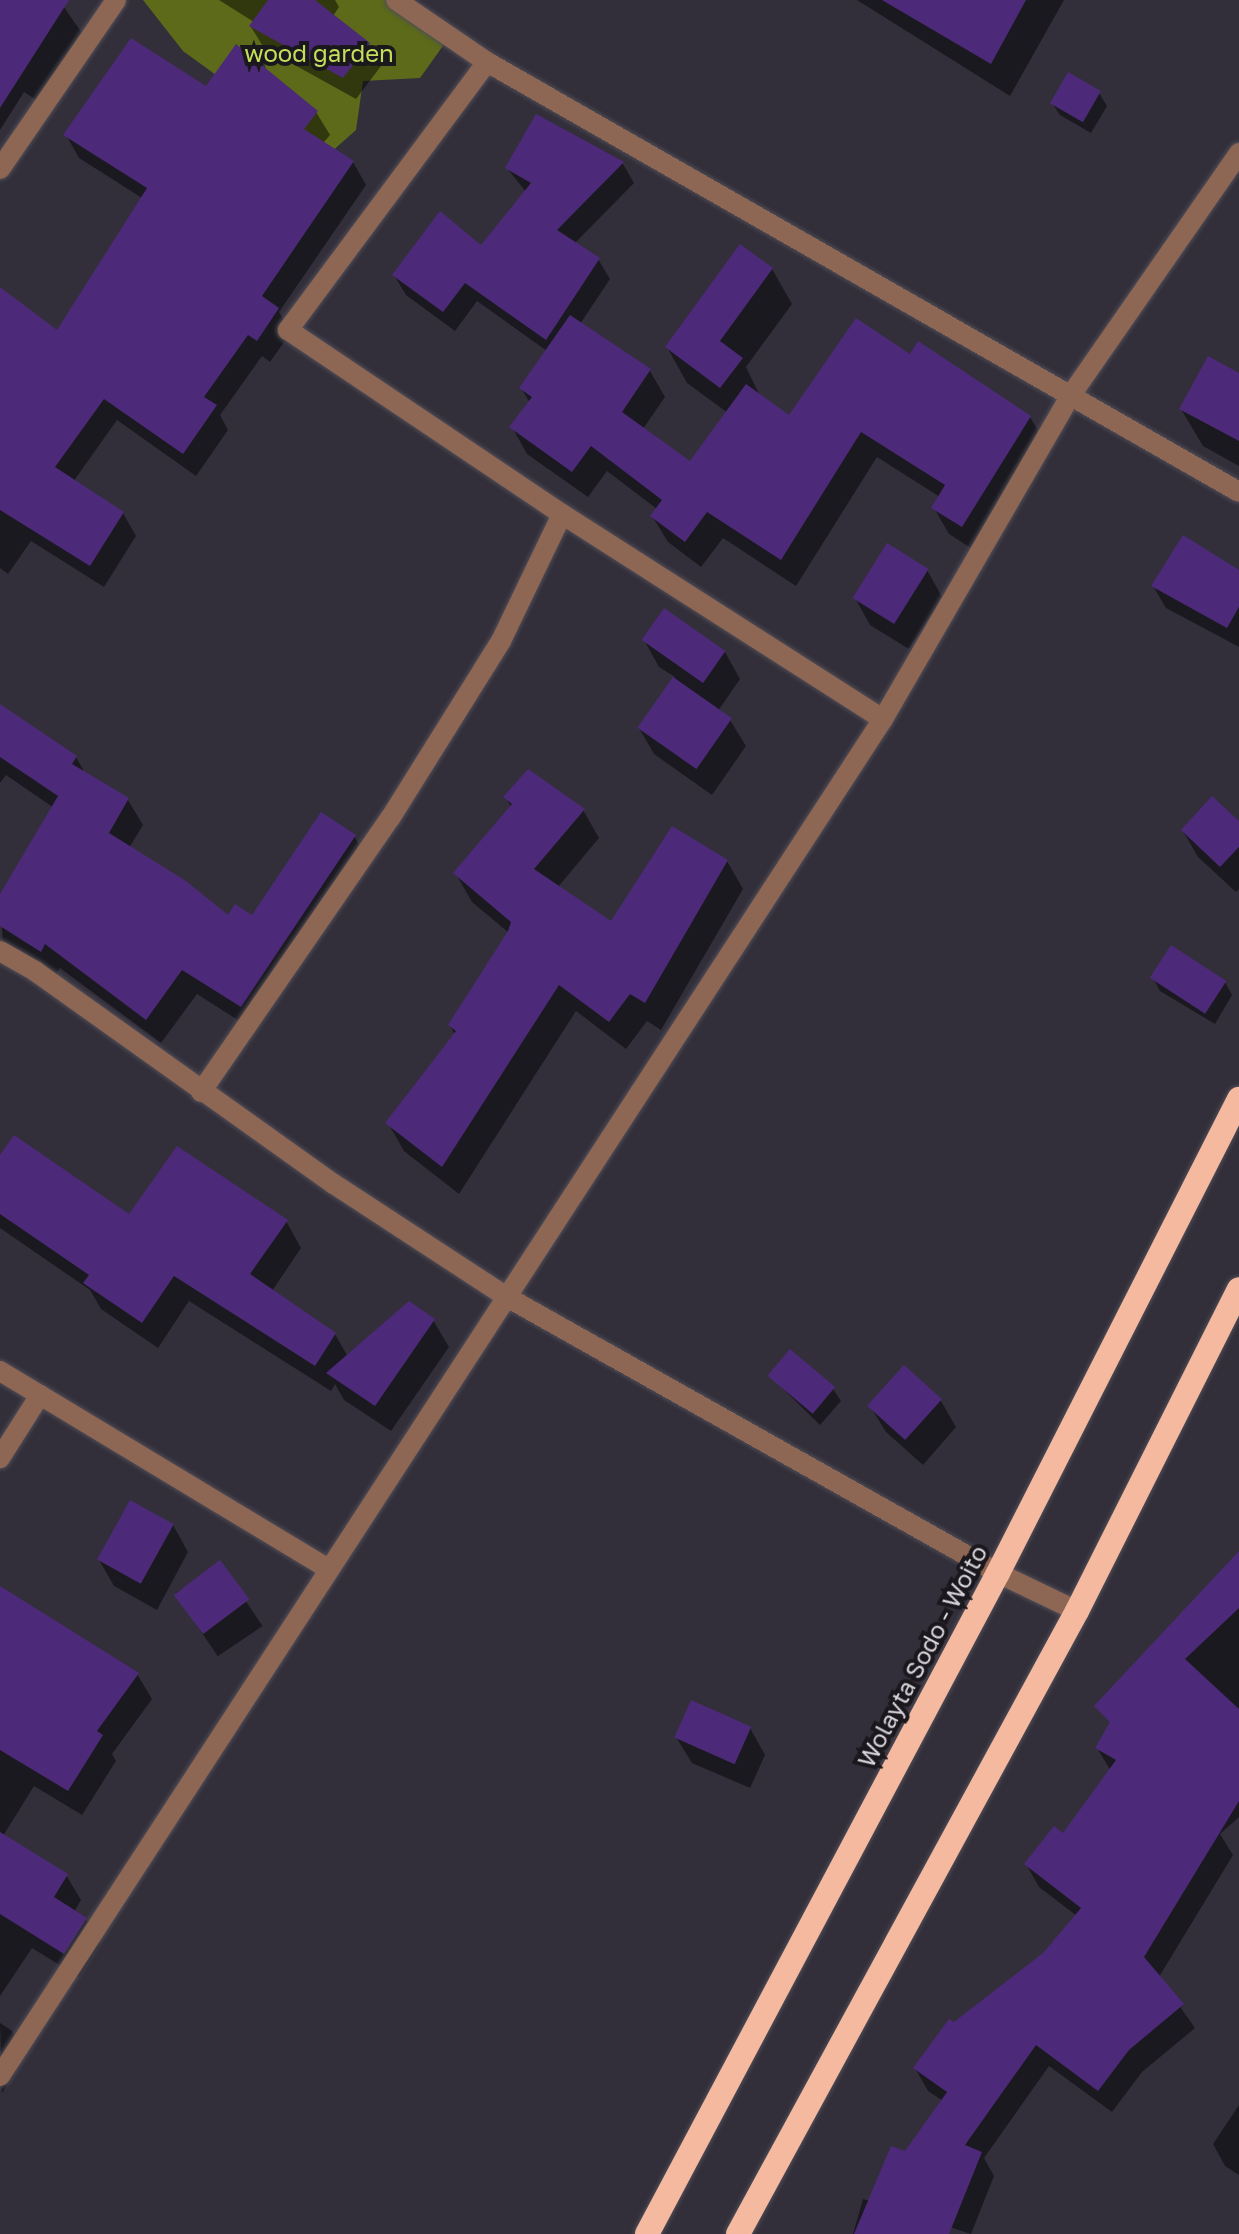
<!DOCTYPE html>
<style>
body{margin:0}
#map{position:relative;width:1239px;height:2234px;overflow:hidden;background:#322f3a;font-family:"Golos Text",sans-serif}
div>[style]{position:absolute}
.forest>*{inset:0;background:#5c6a1a}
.shadow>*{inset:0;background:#0007;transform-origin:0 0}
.building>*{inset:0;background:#4d2a79;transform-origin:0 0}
.roads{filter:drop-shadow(0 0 2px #504d57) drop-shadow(0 0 2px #504d57)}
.minor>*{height:20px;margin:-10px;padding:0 10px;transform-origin:10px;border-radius:10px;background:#8e6654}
.highway>*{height:24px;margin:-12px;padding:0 12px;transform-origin:12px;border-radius:12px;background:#f4b99f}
span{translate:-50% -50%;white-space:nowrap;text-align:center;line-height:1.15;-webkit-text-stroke:8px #1a181d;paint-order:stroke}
.park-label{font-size:24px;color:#c5de5a}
.street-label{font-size:24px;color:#d6d3da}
</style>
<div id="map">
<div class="forest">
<i style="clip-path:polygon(143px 0,402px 0,445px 43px,420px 78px,363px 81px,356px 130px,311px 170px,274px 101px,264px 62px,216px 75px,183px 51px)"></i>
</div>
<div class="shadow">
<i style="clip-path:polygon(0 0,59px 0,84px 36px,41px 103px,24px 92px,0 130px)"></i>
<i style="clip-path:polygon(219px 0,335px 0,339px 7px,333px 16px,369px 44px,381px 66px,356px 99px,264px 48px,251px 27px,254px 22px)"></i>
<i style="clip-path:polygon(857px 0,1064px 0,1010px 96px)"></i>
<i style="clip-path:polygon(207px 88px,316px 112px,330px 135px,323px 143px,353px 162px,366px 185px,279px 312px,291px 332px,270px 362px,262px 356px,220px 415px,228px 430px,196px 476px,117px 420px,73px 482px,123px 513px,136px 536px,104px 587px,31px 541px,8px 574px,0 568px,0 290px,57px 333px,142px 198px,79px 158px,66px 135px)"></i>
<i style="clip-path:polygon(1099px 93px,1107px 106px,1091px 133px,1060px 115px,1052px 103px)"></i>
<i style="clip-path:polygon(537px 116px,623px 164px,634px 183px,574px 244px,598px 259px,610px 279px,580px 324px,650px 371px,665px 397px,643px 429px,691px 464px,728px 413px,687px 383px,667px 347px,772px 269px,792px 304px,746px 367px,760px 396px,790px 417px,910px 357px,1030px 417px,1045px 443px,977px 552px,949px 534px,934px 508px,940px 497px,877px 457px,796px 586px,723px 538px,701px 567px,668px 542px,652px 516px,657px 509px,607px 471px,588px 497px,527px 454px,512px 427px,530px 403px,521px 388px,547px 351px,477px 301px,455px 331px,406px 295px,394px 275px,481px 248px,526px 192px,507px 168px)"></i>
<i style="clip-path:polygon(1239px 375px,1239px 466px,1203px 446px,1181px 409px)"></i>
<i style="clip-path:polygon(927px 570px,942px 597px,909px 649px,870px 625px,855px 598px)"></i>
<i style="clip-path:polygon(1239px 572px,1239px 647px,1166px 608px,1153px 586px)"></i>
<i style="clip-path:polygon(644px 640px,725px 652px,740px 679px,718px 711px,730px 720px,746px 746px,712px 795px,654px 754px,639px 728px,675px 677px,659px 667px)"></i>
<i style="clip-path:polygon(0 706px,76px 757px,86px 775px,128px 800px,143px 825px,129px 848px,228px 918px,252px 918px,354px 836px,369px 862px,255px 1031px,197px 994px,161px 1043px,60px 968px,55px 975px,3px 943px,0 898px,54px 808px,6px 775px,0 783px)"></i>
<i style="clip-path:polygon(506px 798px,583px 810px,599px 838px,558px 887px,612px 924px,727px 861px,743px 889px,661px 1030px,647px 1021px,626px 1049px,576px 1011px,459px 1194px,404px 1151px,388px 1123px,455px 1035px,450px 1025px,509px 933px,472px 902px,456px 874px,511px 807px)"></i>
<i style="clip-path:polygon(1239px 824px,1239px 889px,1236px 892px,1198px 857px,1183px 831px)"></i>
<i style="clip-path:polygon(1153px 978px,1225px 982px,1232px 995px,1215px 1024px,1160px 991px)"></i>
<i style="clip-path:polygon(0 1156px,130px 1217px,286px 1221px,301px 1248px,272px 1291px,335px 1334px,348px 1357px,433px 1320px,449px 1347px,391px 1431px,344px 1400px,335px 1384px,331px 1391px,189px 1301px,158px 1348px,101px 1309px,90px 1290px,0 1228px)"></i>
<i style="clip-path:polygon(904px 1368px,941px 1401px,956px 1427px,923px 1465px,886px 1432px,870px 1406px)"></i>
<i style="clip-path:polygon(770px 1376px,833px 1389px,841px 1401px,820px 1425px)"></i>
<i style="clip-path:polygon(173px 1525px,188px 1552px,157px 1610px,114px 1586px,99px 1560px)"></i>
<i style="clip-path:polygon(1239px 1553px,1239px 1817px,1220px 1834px,1233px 1855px,1159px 1977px,1195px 2028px,1142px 2072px,1112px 2112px,1049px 2066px,984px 2158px,994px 2176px,971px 2234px,943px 2225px,941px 2234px,853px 2234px,863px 2199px,870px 2201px,943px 2101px,928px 2091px,915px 2068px,954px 2025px,1045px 1954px,1077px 1916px,1039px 1887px,1026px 1864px,1063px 1836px,1111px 1771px,1097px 1748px,1147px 1666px,1142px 1657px)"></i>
<i style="left:220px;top:1563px;width:76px;height:54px;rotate:56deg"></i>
<i style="clip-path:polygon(0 1603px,137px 1674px,152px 1699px,112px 1754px,116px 1761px,82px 1815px,34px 1786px,3px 1836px,66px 1875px,81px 1900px,74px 1912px,86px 1919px,100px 1944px,79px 1977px,32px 1948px,0 1996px)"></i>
<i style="clip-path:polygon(750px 1728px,765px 1755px,750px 1788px,692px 1763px,676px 1737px)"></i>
<i style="clip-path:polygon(0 2023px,11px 2030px,26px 2055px,2px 2093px)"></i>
<i style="clip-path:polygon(1239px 2105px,1239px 2175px,1225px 2166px,1213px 2144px)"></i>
</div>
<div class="building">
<i style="clip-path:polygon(0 0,69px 0,0 108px)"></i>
<i style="clip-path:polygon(268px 0,315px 0,370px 43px,343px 78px,249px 26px)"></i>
<i style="clip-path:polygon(882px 0,1026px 0,991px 64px)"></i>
<i style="clip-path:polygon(131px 38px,206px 86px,236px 44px,318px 111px,304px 129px,354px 161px,262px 296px,279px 308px,257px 341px,248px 335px,204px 397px,217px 405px,183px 454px,104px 399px,55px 467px,124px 512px,90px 566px,0 510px,0 287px,57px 330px,147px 188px,63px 135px)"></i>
<i style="left:1068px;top:72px;width:38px;height:36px;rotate:30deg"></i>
<i style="clip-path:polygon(536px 114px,624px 162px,557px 230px,600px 258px,546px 340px,465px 283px,443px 312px,392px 275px,440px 211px,481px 245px,531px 183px,505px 168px)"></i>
<i style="clip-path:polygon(740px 244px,773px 268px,720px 341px,743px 358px,720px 388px,665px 347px)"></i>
<i style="clip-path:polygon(570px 315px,651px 369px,622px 412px,690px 461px,746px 384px,789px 415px,856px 318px,910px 354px,918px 341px,1031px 416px,962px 527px,931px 508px,945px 485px,861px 432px,781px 560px,707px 512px,685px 542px,650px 516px,662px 500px,591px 446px,572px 472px,509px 427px,532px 397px,519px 388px)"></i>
<i style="clip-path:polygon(1208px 356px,1239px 373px,1239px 441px,1179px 409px)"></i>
<i style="clip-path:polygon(1183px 535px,1239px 570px,1239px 607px,1227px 628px,1151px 586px)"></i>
<i style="left:887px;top:543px;width:49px;height:65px;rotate:32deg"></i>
<i style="left:664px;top:608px;width:75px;height:39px;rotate:35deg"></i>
<i style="left:673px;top:677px;width:72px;height:62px;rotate:35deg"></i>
<i style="clip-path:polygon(0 704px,77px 756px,72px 764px,129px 798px,109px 833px,186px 881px,228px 915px,235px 904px,252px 915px,321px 812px,356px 835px,241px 1007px,182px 970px,146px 1020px,45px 944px,41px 952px,0 926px,0 894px,58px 796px,0 757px)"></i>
<i style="clip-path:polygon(528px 769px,585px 809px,534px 869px,611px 921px,672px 826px,728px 860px,645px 1003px,630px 994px,609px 1022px,559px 985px,442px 1167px,385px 1123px,456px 1031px,448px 1025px,508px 931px,511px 922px,453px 873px,512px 804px,503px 797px)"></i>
<i style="clip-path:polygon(1212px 796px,1239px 821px,1239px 847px,1220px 867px,1181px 830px)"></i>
<i style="left:1171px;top:945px;width:66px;height:39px;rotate:33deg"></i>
<i style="clip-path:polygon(14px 1135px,129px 1214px,177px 1146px,288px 1220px,250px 1274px,336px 1333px,315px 1366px,174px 1276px,142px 1323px,83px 1283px,89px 1275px,0 1214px,0 1155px)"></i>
<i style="clip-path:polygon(409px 1301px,435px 1319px,375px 1406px,326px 1373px)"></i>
<i style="left:790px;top:1349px;width:59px;height:35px;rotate:40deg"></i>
<i style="left:904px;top:1365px;width:51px;height:55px;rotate:42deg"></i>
<i style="left:130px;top:1500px;width:50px;height:68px;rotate:29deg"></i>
<i style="clip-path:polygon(1239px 1551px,1239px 1608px,1185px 1659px,1239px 1709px,1239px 1801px,1144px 1957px,1184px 2004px,1129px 2050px,1098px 2091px,1036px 2045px,965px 2145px,982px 2152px,949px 2234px,854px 2234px,891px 2146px,905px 2151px,947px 2092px,913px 2068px,949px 2019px,954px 2022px,1043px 1953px,1081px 1908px,1024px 1864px,1054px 1826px,1063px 1833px,1116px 1760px,1095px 1748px,1110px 1722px,1094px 1706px)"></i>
<i style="left:220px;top:1560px;width:49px;height:58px;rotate:53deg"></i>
<i style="clip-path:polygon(0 1586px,139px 1673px,97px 1731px,103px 1735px,68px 1791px,0 1750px)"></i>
<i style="left:691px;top:1700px;width:66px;height:41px;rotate:24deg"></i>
<i style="clip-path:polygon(0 1832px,68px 1874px,54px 1897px,87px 1918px,64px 1954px,0 1914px)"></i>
</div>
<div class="roads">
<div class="minor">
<i style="left:396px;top:0;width:110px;rotate:34.3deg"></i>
<i style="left:487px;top:62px;width:866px;rotate:29.76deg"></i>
<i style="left:487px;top:62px;width:334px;rotate:126.6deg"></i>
<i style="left:288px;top:330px;width:330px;rotate:33.9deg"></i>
<i style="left:0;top:169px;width:205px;rotate:-55.5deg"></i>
<i style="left:0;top:951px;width:40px;rotate:29.7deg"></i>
<i style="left:35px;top:971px;width:367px;rotate:35.5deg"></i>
<i style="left:334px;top:1184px;width:204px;rotate:33.2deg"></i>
<i style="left:505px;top:1296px;width:565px;rotate:29.33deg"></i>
<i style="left:998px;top:1573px;width:88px;rotate:25.7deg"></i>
<i style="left:201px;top:1092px;width:334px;rotate:-55.4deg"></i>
<i style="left:391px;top:817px;width:208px;rotate:-58deg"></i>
<i style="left:501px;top:641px;width:141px;rotate:-64.3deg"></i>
<i style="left:562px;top:514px;width:381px;rotate:32.6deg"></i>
<i style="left:0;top:1371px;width:47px;rotate:31deg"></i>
<i style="left:40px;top:1395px;width:75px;rotate:122.4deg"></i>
<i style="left:40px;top:1395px;width:336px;rotate:31.1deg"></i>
<i style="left:0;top:2076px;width:1619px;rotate:-56.95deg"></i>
<i style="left:883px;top:719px;width:375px;rotate:-59.9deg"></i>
<i style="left:1071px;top:395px;width:295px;rotate:-55.2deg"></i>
</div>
<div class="highway">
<i style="left:647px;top:2234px;width:748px;rotate:-62.03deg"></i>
<i style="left:998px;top:1573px;width:532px;rotate:-63.05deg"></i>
<i style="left:738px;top:2234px;width:709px;rotate:-61.45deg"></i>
<i style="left:1077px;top:1611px;width:360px;rotate:-63.3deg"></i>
</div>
</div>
<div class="park-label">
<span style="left:319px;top:53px">wood garden</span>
</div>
<div class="street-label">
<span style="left:922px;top:1656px;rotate:-62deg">Wolayta Sodo - Woito</span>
</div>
</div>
